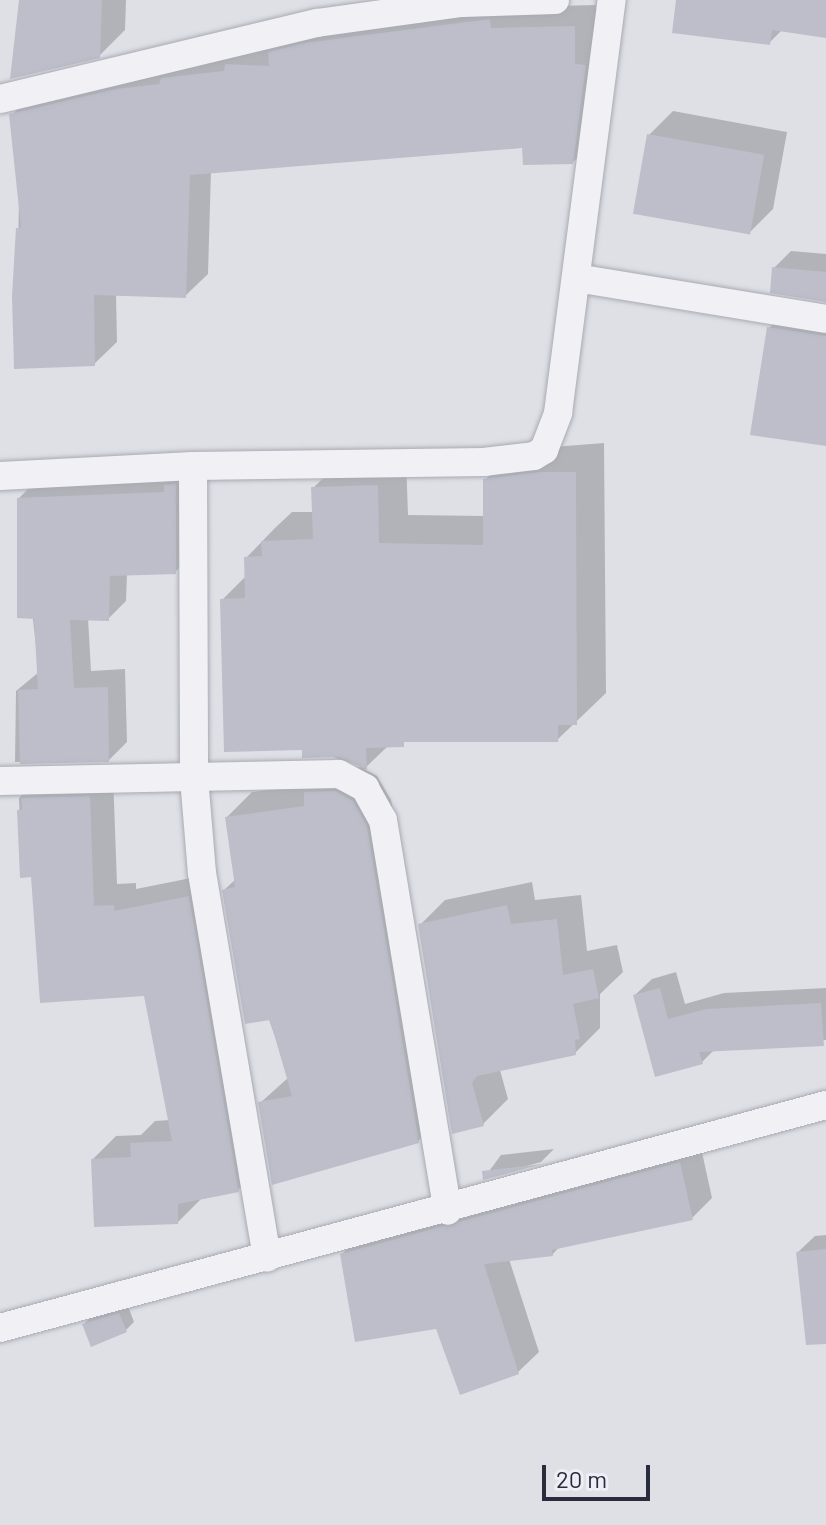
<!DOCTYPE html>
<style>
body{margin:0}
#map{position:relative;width:826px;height:1525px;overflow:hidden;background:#dfe0e6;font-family:Barlow,sans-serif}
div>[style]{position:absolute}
.shadow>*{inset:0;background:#0003}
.building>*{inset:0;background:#bdbec9;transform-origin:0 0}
.roads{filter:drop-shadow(0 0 2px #a8aab3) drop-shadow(0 0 2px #a8aab3)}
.minor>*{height:28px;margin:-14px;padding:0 14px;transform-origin:14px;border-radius:14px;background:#f1f1f5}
span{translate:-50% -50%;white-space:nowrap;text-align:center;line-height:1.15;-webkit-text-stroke:6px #eeeff4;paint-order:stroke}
.scale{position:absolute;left:542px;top:1465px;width:108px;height:36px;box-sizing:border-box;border:4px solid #292c3c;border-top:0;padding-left:10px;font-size:24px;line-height:28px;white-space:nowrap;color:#292c3c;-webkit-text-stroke:6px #eeeff4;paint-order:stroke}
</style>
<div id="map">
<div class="shadow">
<i style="clip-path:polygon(21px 0,126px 0,125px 30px,99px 56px,12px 77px)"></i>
<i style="clip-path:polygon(678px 0,826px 0,826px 34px,783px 29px,769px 43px)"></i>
<i style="clip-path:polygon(596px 5px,595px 140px,573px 162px,524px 146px,211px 171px,208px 274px,185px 296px,116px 294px,117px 342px,94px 364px,16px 367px,19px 199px,11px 116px,33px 93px,292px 31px,513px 7px)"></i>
<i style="clip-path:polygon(673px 111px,787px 132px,773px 209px,749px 233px,649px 135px)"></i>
<i style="clip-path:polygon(791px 251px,826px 254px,826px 300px,774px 268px)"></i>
<i style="clip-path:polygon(792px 305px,826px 310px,826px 444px,769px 328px)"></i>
<i style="clip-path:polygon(604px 443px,606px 693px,557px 740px,408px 740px,388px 746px,364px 769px,377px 776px,391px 800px,443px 1116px,418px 1141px,260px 1103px,289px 1077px,224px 890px,236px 879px,227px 817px,252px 792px,315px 784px,331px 768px,365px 767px,304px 748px,222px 600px,246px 576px,246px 558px,275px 528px,292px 512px,314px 512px,313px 488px,343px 459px,406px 457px,408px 515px,485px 516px,485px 480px,514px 450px)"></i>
<i style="clip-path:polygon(184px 467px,194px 554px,175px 572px,127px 574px,126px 601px,108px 619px,88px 618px,91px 671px,125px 669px,127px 742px,109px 760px,15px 762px,16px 691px,39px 672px,19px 498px,37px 480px)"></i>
<i style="clip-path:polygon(113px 774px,117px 884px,136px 883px,136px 889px,211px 874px,261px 1167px,238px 1190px,201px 1199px,178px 1222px,93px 1159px,116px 1136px,141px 1135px,155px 1121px,170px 1120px,145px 994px,33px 875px,22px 876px,19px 798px,42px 775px)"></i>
<i style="clip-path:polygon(532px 882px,535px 900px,581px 895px,587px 951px,617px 945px,623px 972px,600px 994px,600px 1028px,575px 1053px,500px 1070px,508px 1099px,483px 1124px,420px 925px,445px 900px)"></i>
<i style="clip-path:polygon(676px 972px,685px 1004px,724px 993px,826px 988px,826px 1040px,715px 1049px,702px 1062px,635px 995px,652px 979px)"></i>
<i style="clip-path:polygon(700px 1143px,712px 1198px,692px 1218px,560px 1246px,552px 1255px,509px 1259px,539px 1352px,518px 1372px,342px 1254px,363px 1234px)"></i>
<i style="clip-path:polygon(554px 1149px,541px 1162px,484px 1178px,501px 1155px)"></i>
<i style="clip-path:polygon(826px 1235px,826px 1312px,798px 1252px,815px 1236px)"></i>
<i style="clip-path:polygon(128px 1306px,134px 1322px,126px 1330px,84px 1324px,92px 1316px)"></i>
</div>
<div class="building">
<i style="clip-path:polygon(19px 0,102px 0,100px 58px,10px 79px)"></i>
<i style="clip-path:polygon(676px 0,826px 0,826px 38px,772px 30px,770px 45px,672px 33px)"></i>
<i style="clip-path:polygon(490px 19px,491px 28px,575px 26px,575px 64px,586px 65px,573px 164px,523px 165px,522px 148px,190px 175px,186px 298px,94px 295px,95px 366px,14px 369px,12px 296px,16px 228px,21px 228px,9px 114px,116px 89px,159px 84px,161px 78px,224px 71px,225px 64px,269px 66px,268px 52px,304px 43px)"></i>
<i style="left:647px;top:134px;width:119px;height:81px;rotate:10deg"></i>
<i style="clip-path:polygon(772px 267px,826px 272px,826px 302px,770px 293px)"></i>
<i style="clip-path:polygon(767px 327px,826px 336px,826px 446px,750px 435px)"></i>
<i style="clip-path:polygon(540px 472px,576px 472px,577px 725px,558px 725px,558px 742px,404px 742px,404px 747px,366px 748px,367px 770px,339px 757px,302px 758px,302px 750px,224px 752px,220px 599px,245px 598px,244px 557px,262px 556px,261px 541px,313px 539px,311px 487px,378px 485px,379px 543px,483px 545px,483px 479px)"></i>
<i style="clip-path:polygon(176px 484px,176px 574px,110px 576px,109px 621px,70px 620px,74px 688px,108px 687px,109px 762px,20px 764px,18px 690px,38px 689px,34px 619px,17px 618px,17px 498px,164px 492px,164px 485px)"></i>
<i style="clip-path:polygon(335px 791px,353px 801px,367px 826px,419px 1143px,272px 1185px,258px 1102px,292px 1096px,270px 1020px,245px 1024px,222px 890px,235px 887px,225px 817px,304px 806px,304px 792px)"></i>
<i style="clip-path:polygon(90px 796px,94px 906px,114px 905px,114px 911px,189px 896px,239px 1192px,178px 1204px,178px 1224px,94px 1227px,91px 1159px,131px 1157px,130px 1143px,172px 1141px,144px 996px,40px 1003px,31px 877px,20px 878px,17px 810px,22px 810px,21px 798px)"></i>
<i style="clip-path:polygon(507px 905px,511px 924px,557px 919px,563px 975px,593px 969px,599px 998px,573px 1004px,580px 1039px,575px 1040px,576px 1055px,477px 1076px,472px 1083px,484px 1126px,452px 1134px,418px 924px)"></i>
<i style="clip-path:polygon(660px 988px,668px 1019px,706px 1009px,821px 1003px,824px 1046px,699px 1052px,703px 1064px,655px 1077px,633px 995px)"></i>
<i style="clip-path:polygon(680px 1162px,693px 1220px,552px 1250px,553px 1256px,484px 1264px,519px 1374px,460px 1395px,436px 1329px,355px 1342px,340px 1254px)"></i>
<i style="clip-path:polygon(542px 1164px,483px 1180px,482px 1171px)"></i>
<i style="clip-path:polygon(826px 1249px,826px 1344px,806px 1345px,796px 1252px)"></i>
<i style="clip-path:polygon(119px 1313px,127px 1332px,91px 1347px,82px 1324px)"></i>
</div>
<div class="roads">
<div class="minor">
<i style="left:0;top:99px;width:326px;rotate:-13.5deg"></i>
<i style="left:317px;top:23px;width:146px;rotate:-7.9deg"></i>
<i style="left:462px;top:3px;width:93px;rotate:-1.8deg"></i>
<i style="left:576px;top:278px;width:253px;rotate:9.3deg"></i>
<i style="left:193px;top:466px;width:312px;rotate:89.8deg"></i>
<i style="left:194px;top:778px;width:95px;rotate:85.2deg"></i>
<i style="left:202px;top:873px;width:390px;rotate:80.4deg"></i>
<i style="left:0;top:476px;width:193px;rotate:-3deg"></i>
<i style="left:193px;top:466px;width:291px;rotate:-0.8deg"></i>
<i style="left:484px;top:462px;width:50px;rotate:-6.8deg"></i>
<i style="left:534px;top:456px;width:12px;rotate:-31deg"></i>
<i style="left:544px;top:450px;width:40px;rotate:-69deg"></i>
<i style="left:558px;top:413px;width:417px;rotate:-82.6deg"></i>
<i style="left:0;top:781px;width:339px;rotate:-1.2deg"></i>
<i style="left:339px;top:774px;width:30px;rotate:28deg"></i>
<i style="left:365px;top:788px;width:37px;rotate:61deg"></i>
<i style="left:383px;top:820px;width:396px;rotate:80.6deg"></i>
<i style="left:0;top:1328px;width:856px;rotate:-15.11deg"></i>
</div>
</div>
<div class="scale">20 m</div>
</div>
